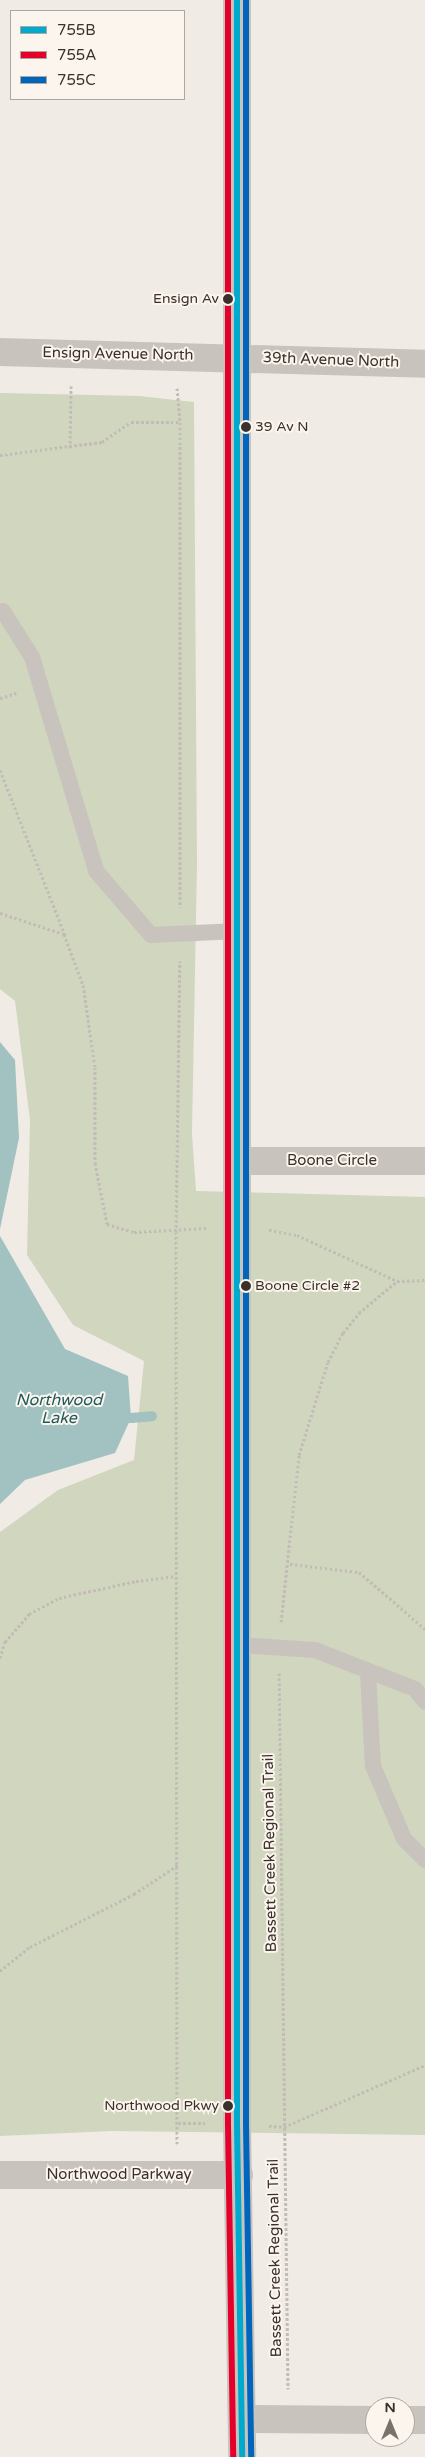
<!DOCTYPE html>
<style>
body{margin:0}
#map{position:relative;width:425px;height:2457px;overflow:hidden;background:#f0ebe5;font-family:"Varela Round",sans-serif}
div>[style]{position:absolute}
.green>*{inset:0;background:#d1d6bf}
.water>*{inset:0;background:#a1c2c1}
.stream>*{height:10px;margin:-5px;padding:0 5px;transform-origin:5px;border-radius:5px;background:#a1c2c1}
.path>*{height:3px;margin-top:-1.5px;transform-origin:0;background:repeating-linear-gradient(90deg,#c2bbb6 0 2.5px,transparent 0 5px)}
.service>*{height:16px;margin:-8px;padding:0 8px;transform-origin:8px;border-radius:8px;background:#c9c3be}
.minor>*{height:28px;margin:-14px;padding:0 14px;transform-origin:14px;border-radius:14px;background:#c9c3be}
.tertiary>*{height:28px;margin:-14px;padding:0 14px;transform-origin:14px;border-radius:14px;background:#c9c3be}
.bus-1>*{height:6px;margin:-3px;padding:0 3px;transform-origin:3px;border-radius:3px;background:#00a9ce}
.bus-2>*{height:6px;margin:-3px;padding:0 3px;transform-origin:3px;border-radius:3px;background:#e4002b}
.bus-3>*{height:6px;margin:-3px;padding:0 3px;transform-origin:3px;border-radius:3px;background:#0065bd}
.dots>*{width:14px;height:14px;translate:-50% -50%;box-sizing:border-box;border:2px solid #fbf5ee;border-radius:50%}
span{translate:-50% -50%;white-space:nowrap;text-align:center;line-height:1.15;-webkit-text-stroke:4px #fbf5ee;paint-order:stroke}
.bus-label{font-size:14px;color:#3b302b}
.right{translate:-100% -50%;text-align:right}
.left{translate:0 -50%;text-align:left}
.street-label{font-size:15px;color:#3b302b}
.water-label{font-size:16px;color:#1f5a5e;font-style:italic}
.legend{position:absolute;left:10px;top:10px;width:175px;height:90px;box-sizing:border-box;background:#fbf5ee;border:1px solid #aea6a0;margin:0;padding:6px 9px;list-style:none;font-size:15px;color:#3b302b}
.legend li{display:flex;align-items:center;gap:10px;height:25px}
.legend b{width:25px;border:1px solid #aea6a0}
.north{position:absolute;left:365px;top:2397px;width:50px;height:50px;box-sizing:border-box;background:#fbf5ee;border:1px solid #aea6a0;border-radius:50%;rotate:0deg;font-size:14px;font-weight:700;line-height:20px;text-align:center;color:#3b302b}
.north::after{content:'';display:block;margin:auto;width:18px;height:22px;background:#7a716c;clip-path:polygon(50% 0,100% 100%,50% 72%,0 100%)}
</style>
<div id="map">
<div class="green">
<i style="clip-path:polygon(0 393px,139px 396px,194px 402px,197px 865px,192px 1134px,196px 1191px,425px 1197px,425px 2135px,111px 2131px,0 2136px,0 1532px,58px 1490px,134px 1460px,144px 1361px,73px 1325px,27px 1255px,30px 1120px,15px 1001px,0 989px)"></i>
</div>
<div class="water">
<i style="clip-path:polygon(0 1042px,15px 1060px,19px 1138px,0 1229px)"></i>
<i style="clip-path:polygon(0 1236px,65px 1349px,128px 1376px,131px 1418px,115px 1453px,25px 1480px,0 1504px)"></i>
</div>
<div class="stream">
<i style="left:120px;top:1414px;width:12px;rotate:20deg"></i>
<i style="left:131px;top:1418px;width:21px;rotate:-5deg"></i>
</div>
<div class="path">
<i style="left:177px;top:388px;width:34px;rotate:85deg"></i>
<i style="left:180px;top:422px;width:485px;rotate:90deg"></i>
<i style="left:70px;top:448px;width:62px;rotate:-89.1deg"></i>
<i style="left:0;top:455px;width:103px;rotate:-7.3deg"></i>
<i style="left:102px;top:442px;width:35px;rotate:-35deg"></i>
<i style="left:131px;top:422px;width:49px"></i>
<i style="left:0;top:698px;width:17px;rotate:-17deg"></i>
<i style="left:0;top:770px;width:177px;rotate:68.5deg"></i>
<i style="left:0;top:913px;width:67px;rotate:18.2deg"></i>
<i style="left:64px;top:934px;width:54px;rotate:69.6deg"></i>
<i style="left:83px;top:985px;width:83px;rotate:81.7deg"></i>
<i style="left:95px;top:1067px;width:96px;rotate:90deg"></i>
<i style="left:95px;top:1163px;width:62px;rotate:78.9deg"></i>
<i style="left:107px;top:1224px;width:28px;rotate:17deg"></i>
<i style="left:134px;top:1232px;width:72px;rotate:-3.2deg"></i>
<i style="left:269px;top:1230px;width:28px;rotate:10deg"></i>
<i style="left:297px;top:1235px;width:110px;rotate:24.7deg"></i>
<i style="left:397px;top:1281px;width:28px;rotate:-2deg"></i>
<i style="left:290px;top:1564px;width:69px;rotate:6.6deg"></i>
<i style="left:359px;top:1572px;width:87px;rotate:40.8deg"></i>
<i style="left:281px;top:1622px;width:168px;rotate:-83.8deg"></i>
<i style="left:299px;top:1455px;width:97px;rotate:-72.7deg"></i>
<i style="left:328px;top:1362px;width:33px;rotate:-63deg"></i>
<i style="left:343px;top:1333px;width:26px;rotate:-51deg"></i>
<i style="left:359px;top:1313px;width:50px;rotate:-40.1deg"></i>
<i style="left:0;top:1658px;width:17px;rotate:-73deg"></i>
<i style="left:5px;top:1642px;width:37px;rotate:-49deg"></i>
<i style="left:29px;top:1614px;width:34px;rotate:-28deg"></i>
<i style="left:59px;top:1598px;width:79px;rotate:-12.4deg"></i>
<i style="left:136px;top:1581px;width:40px;rotate:-7.1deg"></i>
<i style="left:279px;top:1673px;width:716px;rotate:89.28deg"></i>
<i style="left:0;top:1971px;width:38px;rotate:-39deg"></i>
<i style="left:30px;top:1947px;width:117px;rotate:-27deg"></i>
<i style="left:134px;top:1894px;width:53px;rotate:-33.4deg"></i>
<i style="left:178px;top:2123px;width:27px"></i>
<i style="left:269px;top:2126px;width:15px;rotate:4deg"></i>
<i style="left:284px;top:2127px;width:154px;rotate:-23.7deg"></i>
<i style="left:177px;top:2144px;width:912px;rotate:-90.06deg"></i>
<i style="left:176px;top:1232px;width:271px;rotate:-89.2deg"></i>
</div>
<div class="service">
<i style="left:3px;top:611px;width:54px;rotate:57.8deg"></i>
<i style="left:32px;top:657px;width:223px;rotate:73.3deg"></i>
<i style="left:96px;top:871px;width:84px;rotate:49.3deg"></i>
<i style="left:151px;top:935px;width:88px;rotate:-2.6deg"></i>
<i style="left:239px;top:1645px;width:76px;rotate:3.8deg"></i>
<i style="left:315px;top:1650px;width:107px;rotate:21.3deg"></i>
<i style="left:415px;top:1689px;width:16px;rotate:52deg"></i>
<i style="left:368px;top:1672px;width:94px;rotate:87deg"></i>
<i style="left:373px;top:1766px;width:79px;rotate:67deg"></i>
<i style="left:404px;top:1839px;width:30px;rotate:45deg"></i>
</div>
<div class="minor">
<i style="left:0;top:352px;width:425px;rotate:1.6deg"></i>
<i style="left:239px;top:1161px;width:186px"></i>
<i style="left:0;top:2175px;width:239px"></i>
<i style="left:242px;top:2419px;width:133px;rotate:0.4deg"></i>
<i style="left:405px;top:2420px;width:20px"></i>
</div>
<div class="tertiary">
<i style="left:237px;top:0;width:2124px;rotate:90deg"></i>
<i style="left:237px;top:2124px;width:333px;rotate:89.1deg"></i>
</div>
<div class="bus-1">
<i style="left:237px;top:0;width:2124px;rotate:90deg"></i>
<i style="left:237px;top:2124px;width:333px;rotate:89.1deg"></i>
</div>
<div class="bus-2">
<i style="left:228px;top:0;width:2124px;rotate:90deg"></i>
<i style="left:228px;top:2124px;width:333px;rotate:89.1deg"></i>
</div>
<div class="bus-3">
<i style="left:246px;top:0;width:2124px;rotate:90deg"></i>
<i style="left:246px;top:2124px;width:333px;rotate:89.1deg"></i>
</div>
<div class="dots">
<i style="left:228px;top:299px;background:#3b302b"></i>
<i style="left:246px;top:427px;background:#3b302b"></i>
<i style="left:246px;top:1286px;background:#3b302b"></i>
<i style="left:228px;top:2106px;background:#3b302b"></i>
</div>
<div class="bus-label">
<span class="right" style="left:219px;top:299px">Ensign Av</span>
<span class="left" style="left:255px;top:427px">39 Av N</span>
<span class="left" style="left:255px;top:1286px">Boone Circle #2</span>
<span class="right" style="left:219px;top:2106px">Northwood Pkwy</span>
</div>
<div class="street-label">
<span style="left:118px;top:354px;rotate:1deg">Ensign Avenue North</span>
<span style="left:331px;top:360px;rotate:2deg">39th Avenue North</span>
<span style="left:332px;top:1161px">Boone Circle</span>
<span style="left:270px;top:1853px;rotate:-91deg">Bassett Creek Regional Trail</span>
<span style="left:119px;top:2175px">Northwood Parkway</span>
<span style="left:275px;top:2258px;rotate:-91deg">Bassett Creek Regional Trail</span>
</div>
<div class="water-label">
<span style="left:59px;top:1409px">Northwood<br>Lake</span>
</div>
<ul class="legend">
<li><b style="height:6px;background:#00a9ce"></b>755B</li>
<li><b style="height:6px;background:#e4002b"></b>755A</li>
<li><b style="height:6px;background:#0065bd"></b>755C</li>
</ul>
<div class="north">N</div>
</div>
